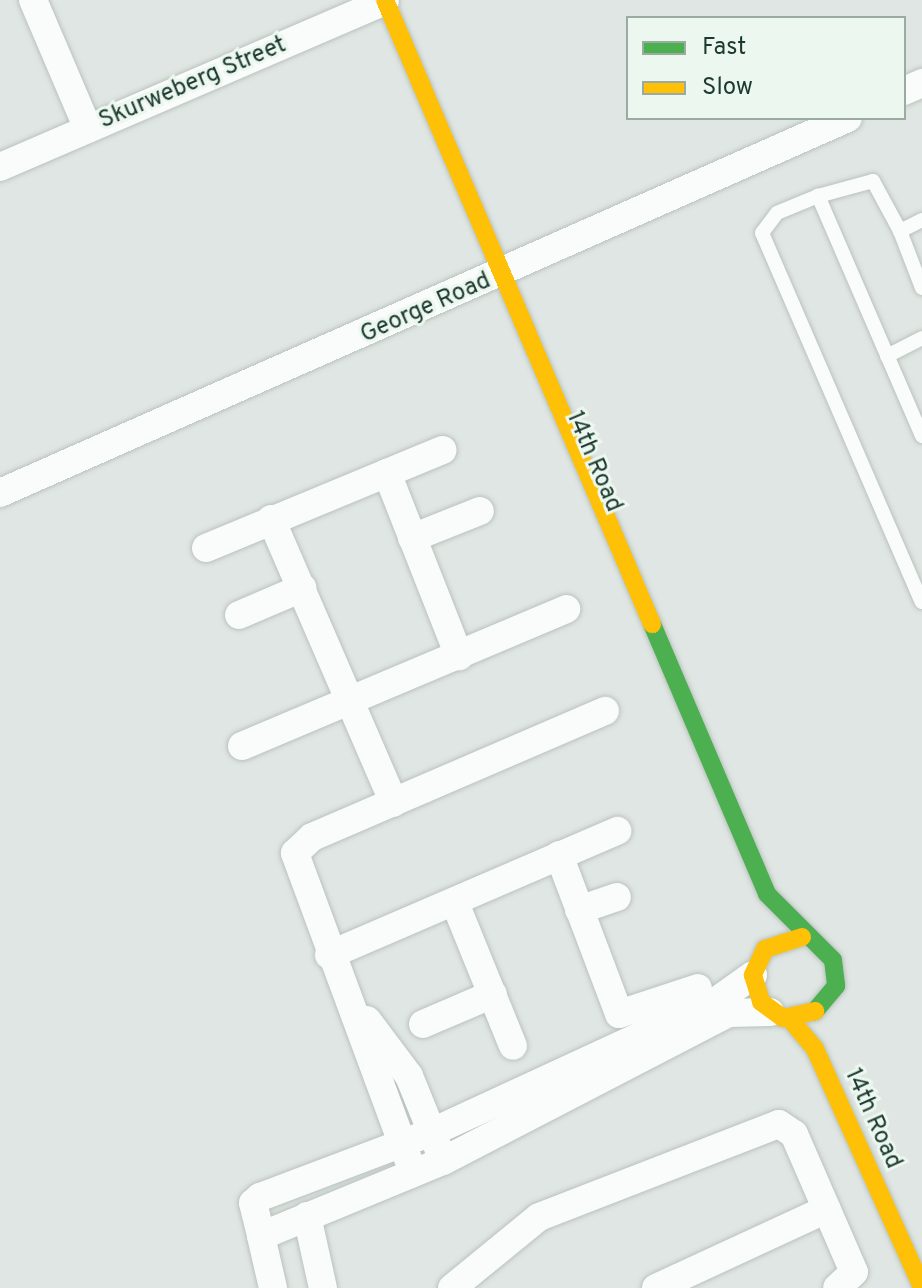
<!DOCTYPE html>
<style>
body{margin:0}
#map{position:relative;width:922px;height:1288px;overflow:hidden;background:#e0e6e3;font-family:Overpass,sans-serif}
div>[style]{position:absolute}
.roads{filter:drop-shadow(0 0 2px #b9c3be) drop-shadow(0 0 2px #b9c3be)}
.lane>*{height:14px;margin:-7px;padding:0 7px;transform-origin:7px;border-radius:7px;background:#fafbfb}
.street>*{height:28px;margin:-14px;padding:0 14px;transform-origin:14px;border-radius:14px;background:#fafbfb}
.fast>*{height:18px;margin:-9px;padding:0 9px;transform-origin:9px;border-radius:9px;background:#4caf50}
.slow>*{height:18px;margin:-9px;padding:0 9px;transform-origin:9px;border-radius:9px;background:#ffc107}
span{translate:-50% -50%;white-space:nowrap;text-align:center;line-height:1.15;-webkit-text-stroke:6px #ecf7f0;paint-order:stroke}
.street-label{font-size:24px;color:#1d3a2e}
.legend{position:absolute;left:626px;top:16px;width:280px;height:104px;box-sizing:border-box;background:#ecf7f0;border:2px solid #99aba2;margin:0;padding:10px 14px;list-style:none;font-size:24px;color:#1d3a2e}
.legend li{display:flex;align-items:center;gap:16px;height:40px}
.legend b{width:40px;border:2px solid #99aba2}
</style>
<div id="map">
<div class="roads">
<div class="lane">
<i style="left:818px;top:196px;width:57px;rotate:-15.3deg"></i>
<i style="left:873px;top:181px;width:57px;rotate:61.6deg"></i>
<i style="left:922px;top:220px;width:25px;rotate:153deg"></i>
<i style="left:900px;top:231px;width:61px;rotate:68.9deg"></i>
<i style="left:887px;top:356px;width:39px;rotate:-27deg"></i>
<i style="left:922px;top:436px;width:262px;rotate:-113.4deg"></i>
<i style="left:818px;top:196px;width:44px;rotate:157.5deg"></i>
<i style="left:777px;top:213px;width:25px;rotate:127deg"></i>
<i style="left:762px;top:233px;width:402px;rotate:66.6deg"></i>
</div>
<div class="street">
<i style="left:33px;top:0;width:140px;rotate:66.9deg"></i>
<i style="left:904px;top:91px;width:20px;rotate:-24deg"></i>
<i style="left:0;top:167px;width:419px;rotate:-23.3deg"></i>
<i style="left:387px;top:473px;width:197px;rotate:68.5deg"></i>
<i style="left:0;top:493px;width:927px;rotate:-23.86deg"></i>
<i style="left:271px;top:519px;width:309px;rotate:66.6deg"></i>
<i style="left:412px;top:538px;width:73px;rotate:-21.7deg"></i>
<i style="left:206px;top:548px;width:256px;rotate:-22.5deg"></i>
<i style="left:239px;top:615px;width:69px;rotate:-23.2deg"></i>
<i style="left:242px;top:746px;width:352px;rotate:-22.9deg"></i>
<i style="left:559px;top:855px;width:170px;rotate:69.3deg"></i>
<i style="left:619px;top:1014px;width:83px;rotate:-18.2deg"></i>
<i style="left:455px;top:903px;width:154px;rotate:67.9deg"></i>
<i style="left:579px;top:910px;width:40px;rotate:-18.9deg"></i>
<i style="left:329px;top:955px;width:314px;rotate:-23.3deg"></i>
<i style="left:753px;top:975px;width:43px;rotate:144.5deg"></i>
<i style="left:718px;top:1000px;width:315px;rotate:155.2deg"></i>
<i style="left:432px;top:1132px;width:184px;rotate:159.3deg"></i>
<i style="left:260px;top:1197px;width:9px;rotate:139deg"></i>
<i style="left:253px;top:1203px;width:34px;rotate:76deg"></i>
<i style="left:261px;top:1236px;width:197px;rotate:-22.4deg"></i>
<i style="left:443px;top:1161px;width:322px;rotate:-27.4deg"></i>
<i style="left:729px;top:1013px;width:41px;rotate:-1.4deg"></i>
<i style="left:367px;top:1020px;width:70px;rotate:53.1deg"></i>
<i style="left:409px;top:1076px;width:80px;rotate:67.9deg"></i>
<i style="left:423px;top:1024px;width:76px;rotate:-23.2deg"></i>
<i style="left:408px;top:1159px;width:326px;rotate:-110.3deg"></i>
<i style="left:295px;top:853px;width:23px;rotate:-43deg"></i>
<i style="left:312px;top:837px;width:319px;rotate:-23.3deg"></i>
<i style="left:307px;top:1216px;width:74px;rotate:77.5deg"></i>
<i style="left:261px;top:1236px;width:53px;rotate:77deg"></i>
<i style="left:452px;top:1288px;width:112px;rotate:-39.2deg"></i>
<i style="left:539px;top:1217px;width:257px;rotate:-21.2deg"></i>
<i style="left:779px;top:1124px;width:18px;rotate:34deg"></i>
<i style="left:794px;top:1134px;width:150px;rotate:66.5deg"></i>
<i style="left:854px;top:1272px;width:23px;rotate:137deg"></i>
<i style="left:656px;top:1288px;width:188px;rotate:-24.8deg"></i>
</div>
<div class="fast">
<i style="left:652px;top:624px;width:293px;rotate:66.9deg"></i>
<i style="left:767px;top:894px;width:93px;rotate:45deg"></i>
<i style="left:833px;top:960px;width:26px;rotate:83deg"></i>
<i style="left:836px;top:986px;width:33px;rotate:130deg"></i>
</div>
<div class="slow">
<i style="left:385px;top:0;width:679px;rotate:66.83deg"></i>
<i style="left:802px;top:937px;width:39px;rotate:162deg"></i>
<i style="left:765px;top:949px;width:29px;rotate:115deg"></i>
<i style="left:753px;top:975px;width:28px;rotate:73deg"></i>
<i style="left:761px;top:1002px;width:27px;rotate:36deg"></i>
<i style="left:783px;top:1018px;width:33px;rotate:-12deg"></i>
<i style="left:790px;top:1019px;width:39px;rotate:50deg"></i>
<i style="left:815px;top:1049px;width:261px;rotate:65.8deg"></i>
</div>
</div>
<div class="street-label">
<span style="left:193px;top:84px;rotate:-23deg">Skurweberg Street</span>
<span style="left:426px;top:309px;rotate:-24deg">George Road</span>
<span style="left:593px;top:462px;rotate:67deg">14th Road</span>
<span style="left:872px;top:1119px;rotate:66deg">14th Road</span>
</div>
<ul class="legend">
<li><b style="height:10px;background:#4caf50"></b>Fast</li>
<li><b style="height:10px;background:#ffc107"></b>Slow</li>
</ul>
</div>
